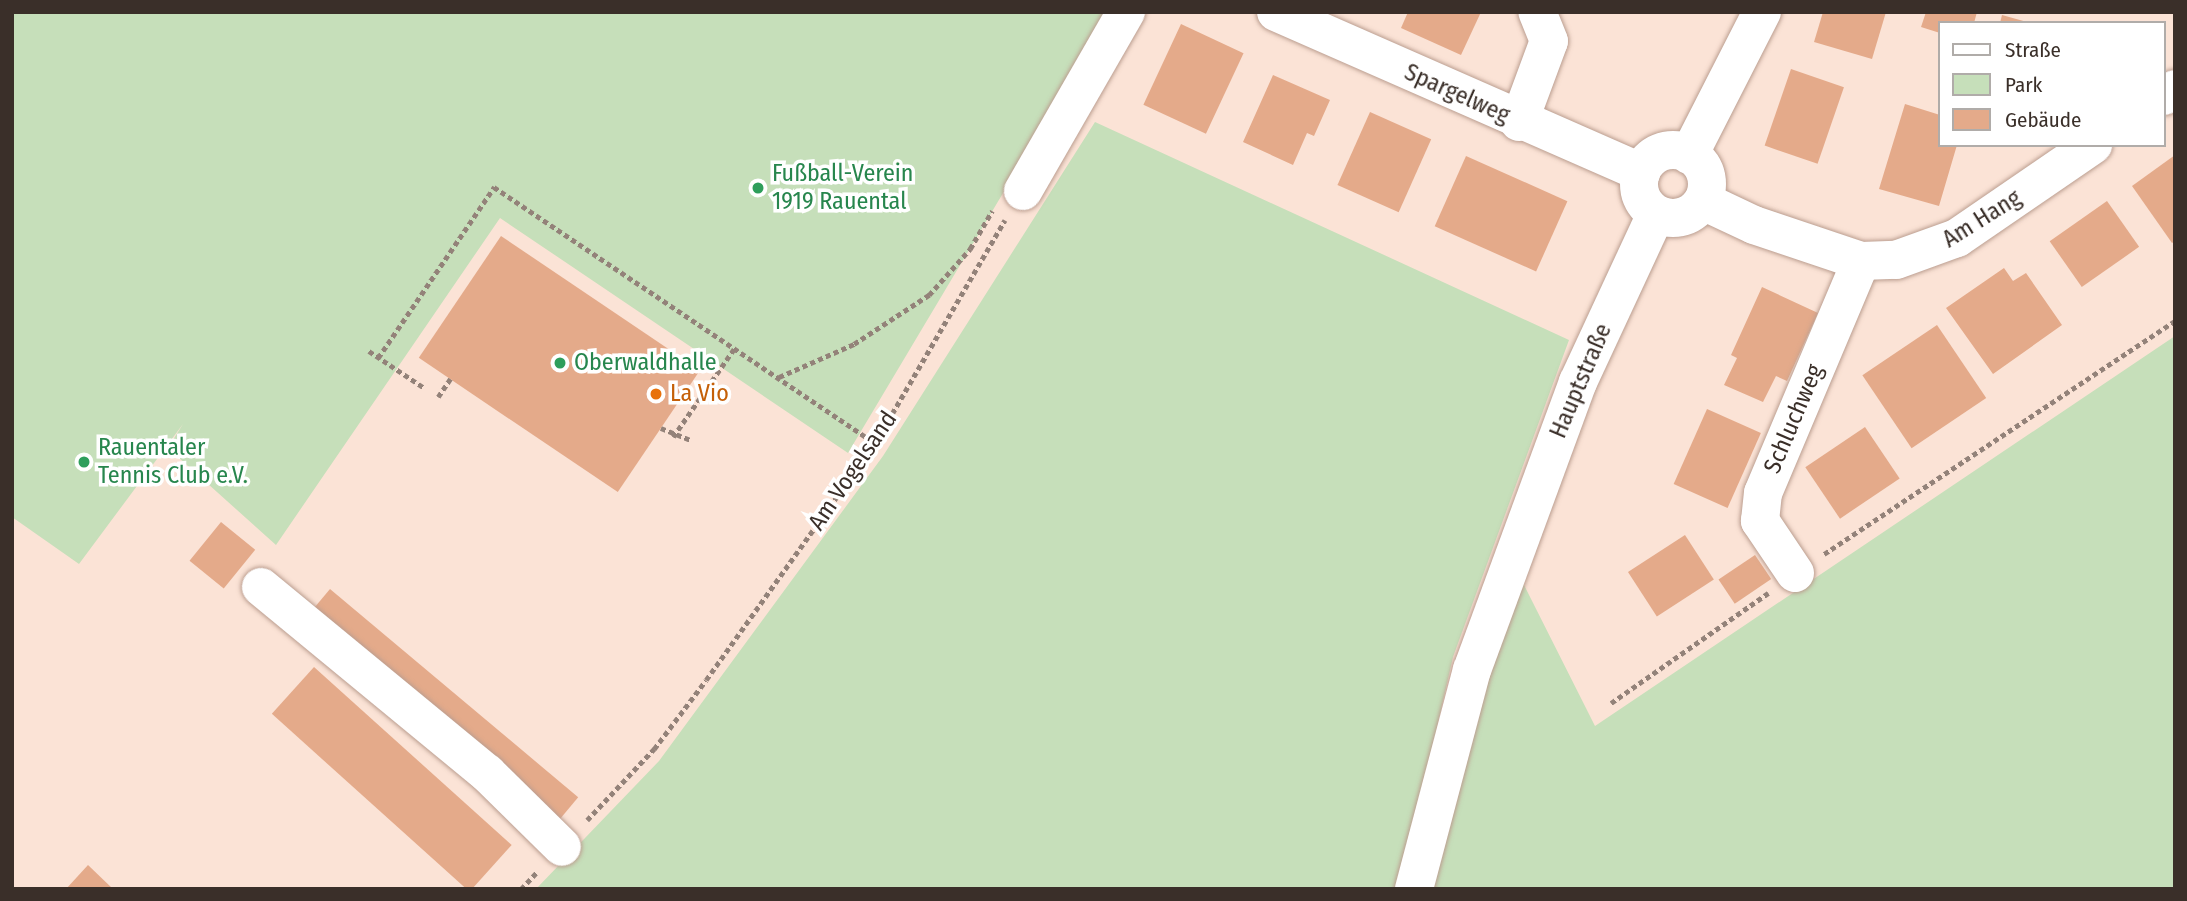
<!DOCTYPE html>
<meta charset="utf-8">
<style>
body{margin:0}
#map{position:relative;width:2187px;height:901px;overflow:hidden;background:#fbe3d6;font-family:"Fira Sans Condensed",sans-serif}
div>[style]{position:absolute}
.green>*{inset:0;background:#c6dfba}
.building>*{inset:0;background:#e4aa8a;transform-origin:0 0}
.path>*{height:4.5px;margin-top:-2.25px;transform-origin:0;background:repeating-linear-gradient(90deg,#938279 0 5px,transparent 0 8.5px)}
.roads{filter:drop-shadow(0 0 2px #bb9e90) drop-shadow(0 0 2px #bb9e90)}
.minor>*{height:38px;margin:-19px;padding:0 19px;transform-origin:19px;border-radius:19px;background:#fff}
.minor>.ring{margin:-19px;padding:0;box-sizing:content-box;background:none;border:38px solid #fff;border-radius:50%}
.dots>*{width:19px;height:19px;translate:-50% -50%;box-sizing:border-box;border:4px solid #fff;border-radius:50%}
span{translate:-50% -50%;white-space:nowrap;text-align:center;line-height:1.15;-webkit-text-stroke:7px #fff;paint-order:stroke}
.street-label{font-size:24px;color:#3a2f29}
.leisure-label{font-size:24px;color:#27864d}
.left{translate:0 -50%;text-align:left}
.food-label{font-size:24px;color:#c56008}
.frame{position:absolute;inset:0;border:14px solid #3a2f29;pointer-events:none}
.legend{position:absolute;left:1938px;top:21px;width:228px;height:126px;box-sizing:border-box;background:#fff;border:2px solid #b0aca9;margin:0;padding:9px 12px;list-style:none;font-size:21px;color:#3a2f29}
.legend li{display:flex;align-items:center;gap:14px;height:35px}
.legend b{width:35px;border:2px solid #b0aca9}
</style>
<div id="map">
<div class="green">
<i style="clip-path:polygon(12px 12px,1111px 12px,848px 453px,500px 218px,276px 545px,168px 448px,183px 424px,79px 564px,12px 517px)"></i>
<i style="clip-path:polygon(1095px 122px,1569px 340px,1453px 657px,1400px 889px,536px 889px,659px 761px,883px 456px)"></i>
<i style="clip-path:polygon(2175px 336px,2175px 889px,1423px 889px,1514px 565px,1595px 726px)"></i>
</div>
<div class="building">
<i style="clip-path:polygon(1408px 12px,1481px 12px,1461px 55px,1401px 28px)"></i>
<i style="clip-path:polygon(1823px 12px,1886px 12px,1872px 59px,1814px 42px)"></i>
<i style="clip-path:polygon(1926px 12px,1977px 12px,1974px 23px,1940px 23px,1940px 33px,1921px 27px)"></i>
<i style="clip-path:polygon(2002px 15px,2027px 22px,2027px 23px,2000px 23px)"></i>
<i style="left:1181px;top:24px;width:69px;height:89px;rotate:25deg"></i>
<i style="left:1791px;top:69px;width:56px;height:81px;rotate:19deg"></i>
<i style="clip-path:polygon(1273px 75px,1330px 100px,1314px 136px,1307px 133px,1293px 165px,1243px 142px)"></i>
<i style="clip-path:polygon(1905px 104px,1940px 115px,1940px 145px,1957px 145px,1939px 206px,1879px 189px)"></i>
<i style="left:1370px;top:112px;width:67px;height:80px;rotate:24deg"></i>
<i style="clip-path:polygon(2175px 155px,2175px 241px,2172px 243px,2132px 186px)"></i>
<i style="left:1466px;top:156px;width:111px;height:77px;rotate:24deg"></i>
<i style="left:2107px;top:201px;width:56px;height:70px;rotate:55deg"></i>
<i style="left:501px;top:236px;width:240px;height:147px;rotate:34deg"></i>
<i style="clip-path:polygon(2004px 268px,2013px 281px,2026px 273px,2062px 325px,1993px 374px,1946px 308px)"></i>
<i style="clip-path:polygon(1762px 287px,1818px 313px,1787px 381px,1776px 376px,1763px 402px,1724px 385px,1737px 358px,1731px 355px)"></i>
<i style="left:1937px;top:325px;width:88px;height:90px;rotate:56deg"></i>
<i style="left:1707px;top:409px;width:59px;height:82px;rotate:24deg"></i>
<i style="left:1865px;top:427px;width:62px;height:72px;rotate:56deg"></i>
<i style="left:221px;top:522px;width:44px;height:50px;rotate:39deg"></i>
<i style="left:1685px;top:535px;width:53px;height:68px;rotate:57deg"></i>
<i style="left:1755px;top:555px;width:29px;height:44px;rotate:56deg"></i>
<i style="left:330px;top:589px;width:324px;height:28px;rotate:40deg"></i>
<i style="left:314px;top:667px;width:266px;height:63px;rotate:42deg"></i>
<i style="clip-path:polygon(88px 865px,113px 889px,66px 889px)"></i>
</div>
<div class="path">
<i style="left:369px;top:351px;width:65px;rotate:33.7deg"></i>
<i style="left:378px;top:358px;width:207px;rotate:-55.8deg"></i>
<i style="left:494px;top:187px;width:459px;rotate:33.9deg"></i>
<i style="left:779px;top:377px;width:82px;rotate:-23.7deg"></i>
<i style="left:854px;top:344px;width:90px;rotate:-33.2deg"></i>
<i style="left:929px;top:295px;width:62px;rotate:-48.3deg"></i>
<i style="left:970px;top:249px;width:44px;rotate:-59.9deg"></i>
<i style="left:438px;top:397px;width:22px;rotate:-56deg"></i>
<i style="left:661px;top:428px;width:32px;rotate:22deg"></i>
<i style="left:673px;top:437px;width:107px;rotate:-55.3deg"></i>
<i style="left:1824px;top:554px;width:421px;rotate:-33.6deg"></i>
<i style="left:1611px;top:703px;width:192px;rotate:-35deg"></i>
<i style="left:587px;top:820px;width:98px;rotate:-46.7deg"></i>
<i style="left:654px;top:749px;width:86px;rotate:-53deg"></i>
<i style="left:706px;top:680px;width:291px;rotate:-54.5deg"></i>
<i style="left:875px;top:443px;width:258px;rotate:-59.8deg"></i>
<i style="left:521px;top:889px;width:23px;rotate:-47deg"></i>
</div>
<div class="roads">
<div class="minor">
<i style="left:1276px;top:12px;width:399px;rotate:23.7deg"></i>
<i style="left:2164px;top:96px;width:13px;rotate:-32deg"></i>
<i style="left:1519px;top:122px;width:86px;rotate:-69.7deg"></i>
<i style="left:1549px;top:41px;width:31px;rotate:-112deg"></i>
<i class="ring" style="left:1639px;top:150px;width:30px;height:30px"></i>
<i style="left:1689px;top:155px;width:161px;rotate:-63deg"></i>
<i style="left:1023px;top:191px;width:207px;rotate:-60.1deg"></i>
<i style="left:1703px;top:201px;width:56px;rotate:25.2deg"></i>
<i style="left:1754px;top:225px;width:113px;rotate:18.6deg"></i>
<i style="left:1861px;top:261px;width:35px;rotate:-2deg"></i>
<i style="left:1896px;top:260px;width:65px;rotate:-19.8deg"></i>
<i style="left:1957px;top:238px;width:165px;rotate:-34.4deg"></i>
<i style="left:1795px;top:573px;width:63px;rotate:-123.9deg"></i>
<i style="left:1760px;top:521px;width:28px;rotate:-84deg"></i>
<i style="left:1763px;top:493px;width:252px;rotate:-67.1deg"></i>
<i style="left:261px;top:587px;width:293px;rotate:39.5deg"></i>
<i style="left:487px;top:773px;width:105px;rotate:44.6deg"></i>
<i style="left:1414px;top:889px;width:227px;rotate:-75.2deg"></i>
<i style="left:1472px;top:670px;width:307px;rotate:-69.8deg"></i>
<i style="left:1578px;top:382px;width:185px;rotate:-65.1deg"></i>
</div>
</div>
<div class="dots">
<i style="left:758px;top:188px;background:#2e9e5b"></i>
<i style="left:560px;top:363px;background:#2e9e5b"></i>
<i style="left:656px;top:394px;background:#e8710a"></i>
<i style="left:84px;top:462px;background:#2e9e5b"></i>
</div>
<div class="street-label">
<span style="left:1457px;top:94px;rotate:24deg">Spargelweg</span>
<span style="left:1982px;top:219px;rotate:-32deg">Am Hang</span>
<span style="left:1581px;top:381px;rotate:-67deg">Hauptstraße</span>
<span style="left:1794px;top:419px;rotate:-67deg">Schluchweg</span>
<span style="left:853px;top:471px;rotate:-56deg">Am Vogelsand</span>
</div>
<div class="leisure-label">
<span class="left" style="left:772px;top:188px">Fußball-Verein<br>1919 Rauental</span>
<span class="left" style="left:574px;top:363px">Oberwaldhalle</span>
<span class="left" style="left:98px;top:462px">Rauentaler<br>Tennis Club e.V.</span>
</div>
<div class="food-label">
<span class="left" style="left:670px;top:394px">La Vio</span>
</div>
<div class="frame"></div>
<ul class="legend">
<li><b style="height:9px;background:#fff"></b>Straße</li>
<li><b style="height:19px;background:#c6dfba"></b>Park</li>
<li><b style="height:19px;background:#e4aa8a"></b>Gebäude</li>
</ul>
</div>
